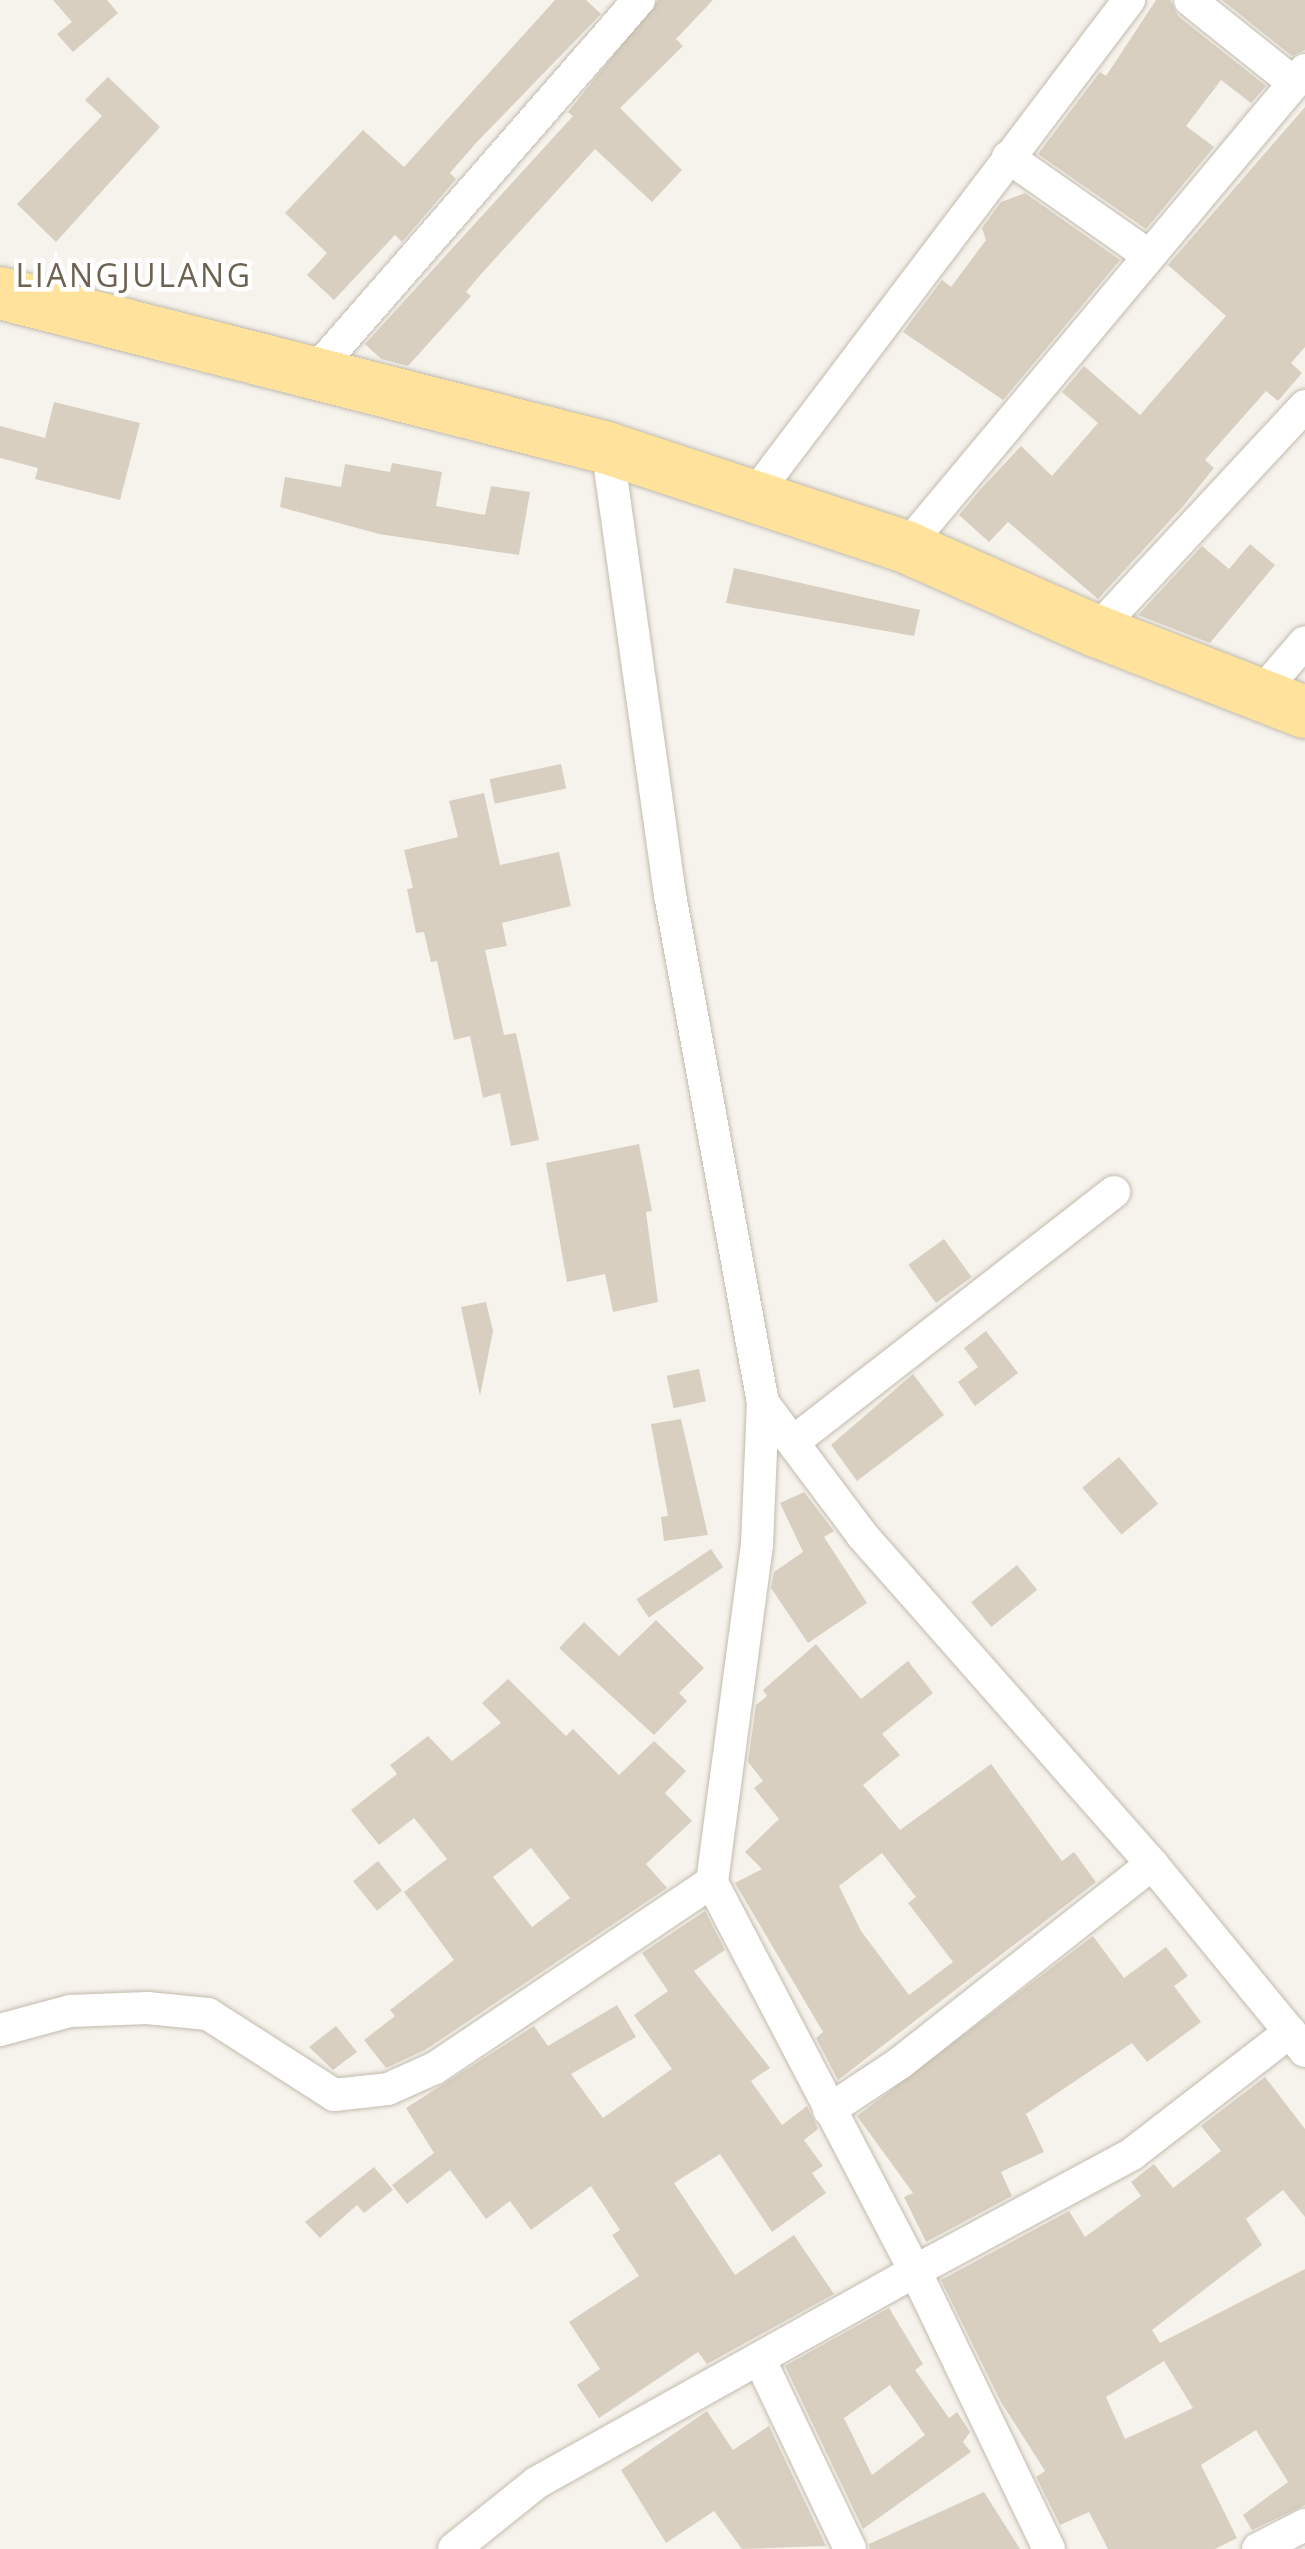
<!DOCTYPE html>
<style>
body{margin:0}
#map{position:relative;width:1305px;height:2549px;overflow:hidden;background:#f6f3ec;font-family:"Open Sans",sans-serif}
div>[style]{position:absolute}
.building>*{inset:0;background:#d8cfc1;transform-origin:0 0}
.roads{filter:drop-shadow(0 0 2px #c2bbae) drop-shadow(0 0 2px #c2bbae)}
.street>*{height:32px;margin:-16px;padding:0 16px;transform-origin:16px;border-radius:16px;background:#fff}
.primary>*{height:52px;margin:-26px;padding:0 26px;transform-origin:26px;border-radius:26px;background:#ffe39c}
span{translate:-50% -50%;white-space:nowrap;text-align:center;line-height:1.15;-webkit-text-stroke:9px #fff;paint-order:stroke}
.quarter-label{font-size:32px;color:#6e6250;letter-spacing:2.5px}
</style>
<div id="map">
<div class="building">
<i style="clip-path:polygon(53px 0,107px 0,118px 13px,73px 52px,57px 34px,72px 22px)"></i>
<i style="clip-path:polygon(555px 0,586px 0,601px 14px,476px 143px,450px 173px,456px 179px,402px 242px,395px 235px,334px 300px,307px 275px,327px 253px,285px 213px,363px 130px,404px 167px)"></i>
<i style="clip-path:polygon(658px 0,713px 0,676px 39px,683px 46px,620px 108px,682px 170px,652px 202px,595px 149px,482px 273px,466px 292px,471px 296px,408px 366px,381px 359px,365px 344px,573px 116px,568px 112px)"></i>
<i style="clip-path:polygon(1156px 0,1170px 0,1178px 16px,1266px 86px,1251px 103px,1221px 80px,1186px 126px,1214px 147px,1146px 229px,1038px 154px,1100px 72px,1106px 76px)"></i>
<i style="clip-path:polygon(1222px 0,1305px 0,1305px 50px,1292px 56px)"></i>
<i style="clip-path:polygon(108px 77px,160px 127px,56px 242px,17px 204px,102px 116px,85px 100px)"></i>
<i style="clip-path:polygon(1305px 107px,1305px 347px,1291px 363px,1302px 373px,1278px 401px,1266px 391px,1205px 460px,1214px 468px,1185px 504px,1098px 599px,1008px 522px,989px 542px,959px 515px,979px 491px,1021px 446px,1052px 476px,1098px 423px,1062px 392px,1084px 366px,1140px 415px,1226px 316px,1168px 265px)"></i>
<i style="clip-path:polygon(1025px 193px,1120px 260px,1003px 400px,903px 332px,942px 280px,951px 287px,986px 240px,982px 228px,1001px 202px)"></i>
<i style="clip-path:polygon(54px 402px,140px 423px,120px 500px,35px 479px,38px 468px,0 458px,0 426px,45px 438px)"></i>
<i style="clip-path:polygon(392px 463px,442px 472px,436px 506px,485px 515px,491px 486px,530px 492px,519px 555px,379px 534px,280px 507px,285px 477px,341px 487px,345px 464px,390px 472px)"></i>
<i style="clip-path:polygon(1250px 544px,1275px 565px,1210px 643px,1138px 615px,1202px 546px,1229px 569px)"></i>
<i style="clip-path:polygon(734px 568px,920px 610px,914px 636px,726px 603px)"></i>
<i style="left:561px;top:764px;width:25px;height:73px;rotate:78deg"></i>
<i style="clip-path:polygon(484px 793px,500px 865px,559px 852px,571px 906px,502px 923px,507px 946px,485px 950px,504px 1035px,516px 1033px,539px 1140px,511px 1146px,500px 1093px,483px 1098px,470px 1036px,454px 1040px,437px 961px,431px 962px,424px 932px,416px 933px,407px 889px,413px 888px,404px 850px,458px 837px,449px 801px)"></i>
<i style="clip-path:polygon(639px 1144px,652px 1211px,646px 1212px,658px 1302px,613px 1312px,605px 1274px,567px 1282px,546px 1163px)"></i>
<i style="left:944px;top:1239px;width:47px;height:44px;rotate:54deg"></i>
<i style="clip-path:polygon(486px 1302px,493px 1331px,480px 1396px,461px 1307px)"></i>
<i style="clip-path:polygon(986px 1331px,1018px 1373px,975px 1406px,958px 1382px,978px 1367px,964px 1348px)"></i>
<i style="left:699px;top:1369px;width:33px;height:33px;rotate:78deg"></i>
<i style="clip-path:polygon(913px 1374px,944px 1415px,857px 1481px,831px 1445px)"></i>
<i style="clip-path:polygon(681px 1419px,708px 1535px,664px 1541px,661px 1517px,668px 1516px,651px 1424px)"></i>
<i style="left:1119px;top:1457px;width:61px;height:48px;rotate:50deg"></i>
<i style="clip-path:polygon(804px 1492px,834px 1531px,824px 1537px,867px 1603px,808px 1643px,771px 1588px,774px 1572px,803px 1552px,780px 1503px)"></i>
<i style="left:711px;top:1549px;width:22px;height:90px;rotate:56deg"></i>
<i style="left:1017px;top:1565px;width:32px;height:59px;rotate:51deg"></i>
<i style="clip-path:polygon(656px 1620px,704px 1668px,679px 1693px,687px 1701px,654px 1735px,559px 1648px,584px 1622px,619px 1656px)"></i>
<i style="clip-path:polygon(evenodd,816px 1644px,861px 1699px,908px 1661px,933px 1693px,882px 1734px,900px 1755px,863px 1785px,900px 1830px,991px 1764px,1062px 1861px,1074px 1852px,1096px 1882px,838px 2080px,816px 2038px,823px 2032px,735px 1883px,762px 1869px,745px 1852px,779px 1819px,754px 1788px,763px 1781px,748px 1762px,756px 1705px,767px 1696px,763px 1690px,816px 1644px,882px 1853px,916px 1897px,908px 1903px,953px 1962px,909px 1995px,861px 1931px,839px 1886px,882px 1853px)"></i>
<i style="clip-path:polygon(evenodd,508px 1679px,566px 1736px,573px 1729px,619px 1775px,654px 1741px,686px 1771px,665px 1793px,692px 1821px,646px 1864px,667px 1888px,425px 2050px,386px 2068px,364px 2040px,395px 2016px,390px 2010px,454px 1960px,404px 1892px,447px 1859px,414px 1818px,379px 1845px,351px 1810px,397px 1774px,390px 1765px,428px 1736px,452px 1761px,501px 1723px,482px 1703px,508px 1679px,531px 1848px,570px 1898px,532px 1927px,493px 1877px,531px 1848px)"></i>
<i style="left:378px;top:1861px;width:38px;height:32px;rotate:51deg"></i>
<i style="clip-path:polygon(705px 1911px,725px 1950px,694px 1971px,770px 2068px,751px 2081px,782px 2125px,807px 2106px,818px 2129px,804px 2140px,823px 2166px,812px 2173px,826px 2193px,772px 2232px,720px 2154px,674px 2183px,735px 2275px,794px 2235px,834px 2294px,707px 2364px,698px 2352px,599px 2418px,577px 2385px,600px 2369px,569px 2322px,639px 2276px,612px 2235px,620px 2230px,591px 2186px,531px 2230px,510px 2201px,486px 2219px,450px 2170px,407px 2204px,392px 2185px,434px 2153px,406px 2108px,534px 2026px,548px 2046px,617px 2005px,636px 2037px,571px 2074px,603px 2118px,672px 2069px,634px 2015px,668px 1991px,642px 1953px)"></i>
<i style="clip-path:polygon(1093px 1936px,1124px 1978px,1166px 1947px,1188px 1976px,1174px 1986px,1201px 2022px,1147px 2062px,1132px 2043px,1026px 2114px,1044px 2152px,1001px 2172px,1012px 2196px,926px 2242px,904px 2197px,913px 2193px,857px 2116px)"></i>
<i style="clip-path:polygon(336px 2026px,357px 2052px,333px 2070px,309px 2047px)"></i>
<i style="clip-path:polygon(evenodd,1265px 2077px,1305px 2129px,1305px 2217px,1283px 2190px,1246px 2219px,1262px 2245px,1152px 2330px,1160px 2343px,1305px 2269px,1305px 2505px,1252px 2530px,1243px 2515px,1288px 2482px,1256px 2430px,1201px 2465px,1237px 2538px,1215px 2549px,1108px 2549px,1089px 2512px,1060px 2525px,1036px 2477px,1045px 2471px,1001px 2402px,941px 2280px,1069px 2211px,1085px 2237px,1141px 2196px,1131px 2182px,1154px 2164px,1173px 2188px,1221px 2151px,1201px 2126px,1265px 2077px,1164px 2361px,1193px 2408px,1125px 2439px,1106px 2397px,1164px 2361px)"></i>
<i style="clip-path:polygon(374px 2167px,393px 2190px,364px 2213px,357px 2205px,320px 2238px,305px 2222px)"></i>
<i style="clip-path:polygon(evenodd,889px 2308px,923px 2364px,915px 2370px,949px 2418px,957px 2412px,970px 2432px,963px 2442px,971px 2452px,863px 2529px,785px 2366px,889px 2308px,890px 2385px,925px 2435px,872px 2475px,844px 2418px,890px 2385px)"></i>
<i style="clip-path:polygon(707px 2411px,733px 2450px,769px 2426px,826px 2546px,742px 2549px,714px 2511px,666px 2543px,621px 2470px)"></i>
<i style="clip-path:polygon(984px 2492px,1020px 2549px,870px 2549px,869px 2544px)"></i>
</div>
<div class="roads">
<div class="street">
<i style="left:1190px;top:0;width:133px;rotate:38.6deg"></i>
<i style="left:1008px;top:157px;width:171px;rotate:35deg"></i>
<i style="left:317px;top:369px;width:490px;rotate:-48.9deg"></i>
<i style="left:752px;top:498px;width:625px;rotate:-52.87deg"></i>
<i style="left:906px;top:547px;width:622px;rotate:-50.09deg"></i>
<i style="left:1096px;top:631px;width:307px;rotate:-47.1deg"></i>
<i style="left:1261px;top:693px;width:67px;rotate:-49.2deg"></i>
<i style="left:763px;top:1403px;width:165px;rotate:53.1deg"></i>
<i style="left:862px;top:1535px;width:439px;rotate:48.6deg"></i>
<i style="left:1152px;top:1864px;width:217px;rotate:50.6deg"></i>
<i style="left:793px;top:1442px;width:407px;rotate:-37.9deg"></i>
<i style="left:0;top:2030px;width:73px;rotate:-15.2deg"></i>
<i style="left:70px;top:2011px;width:77px;rotate:-2.2deg"></i>
<i style="left:147px;top:2008px;width:61px;rotate:5.6deg"></i>
<i style="left:208px;top:2014px;width:150px;rotate:32.7deg"></i>
<i style="left:334px;top:2095px;width:54px;rotate:-6.3deg"></i>
<i style="left:388px;top:2089px;width:51px;rotate:-24.1deg"></i>
<i style="left:435px;top:2068px;width:334px;rotate:-33.9deg"></i>
<i style="left:829px;top:2110px;width:85px;rotate:-33.5deg"></i>
<i style="left:900px;top:2063px;width:321px;rotate:-38.3deg"></i>
<i style="left:760px;top:2360px;width:209px;rotate:64.5deg"></i>
<i style="left:454px;top:2549px;width:105px;rotate:-38.8deg"></i>
<i style="left:536px;top:2483px;width:434px;rotate:-29.2deg"></i>
<i style="left:915px;top:2271px;width:439px;rotate:-117.6deg"></i>
<i style="left:712px;top:1882px;width:340px;rotate:-82.4deg"></i>
<i style="left:757px;top:1545px;width:142px;rotate:-87.6deg"></i>
<i style="left:763px;top:1403px;width:516px;rotate:-100.37deg"></i>
<i style="left:670px;top:895px;width:451px;rotate:-98deg"></i>
<i style="left:1049px;top:2549px;width:309px;rotate:-115.7deg"></i>
<i style="left:915px;top:2271px;width:247px;rotate:-28.3deg"></i>
<i style="left:1132px;top:2154px;width:200px;rotate:-37.7deg"></i>
<i style="left:1290px;top:2032px;width:24px;rotate:52deg"></i>
<i style="left:1258px;top:2549px;width:53px;rotate:-27.1deg"></i>
</div>
<div class="primary">
<i style="left:0;top:293px;width:626px;rotate:14.32deg"></i>
<i style="left:607px;top:448px;width:315px;rotate:18.3deg"></i>
<i style="left:906px;top:547px;width:208px;rotate:23.9deg"></i>
<i style="left:1096px;top:631px;width:224px;rotate:21.2deg"></i>
</div>
</div>
<div class="quarter-label">
<span style="left:134px;top:275px">LIANGJULANG</span>
</div>
</div>
